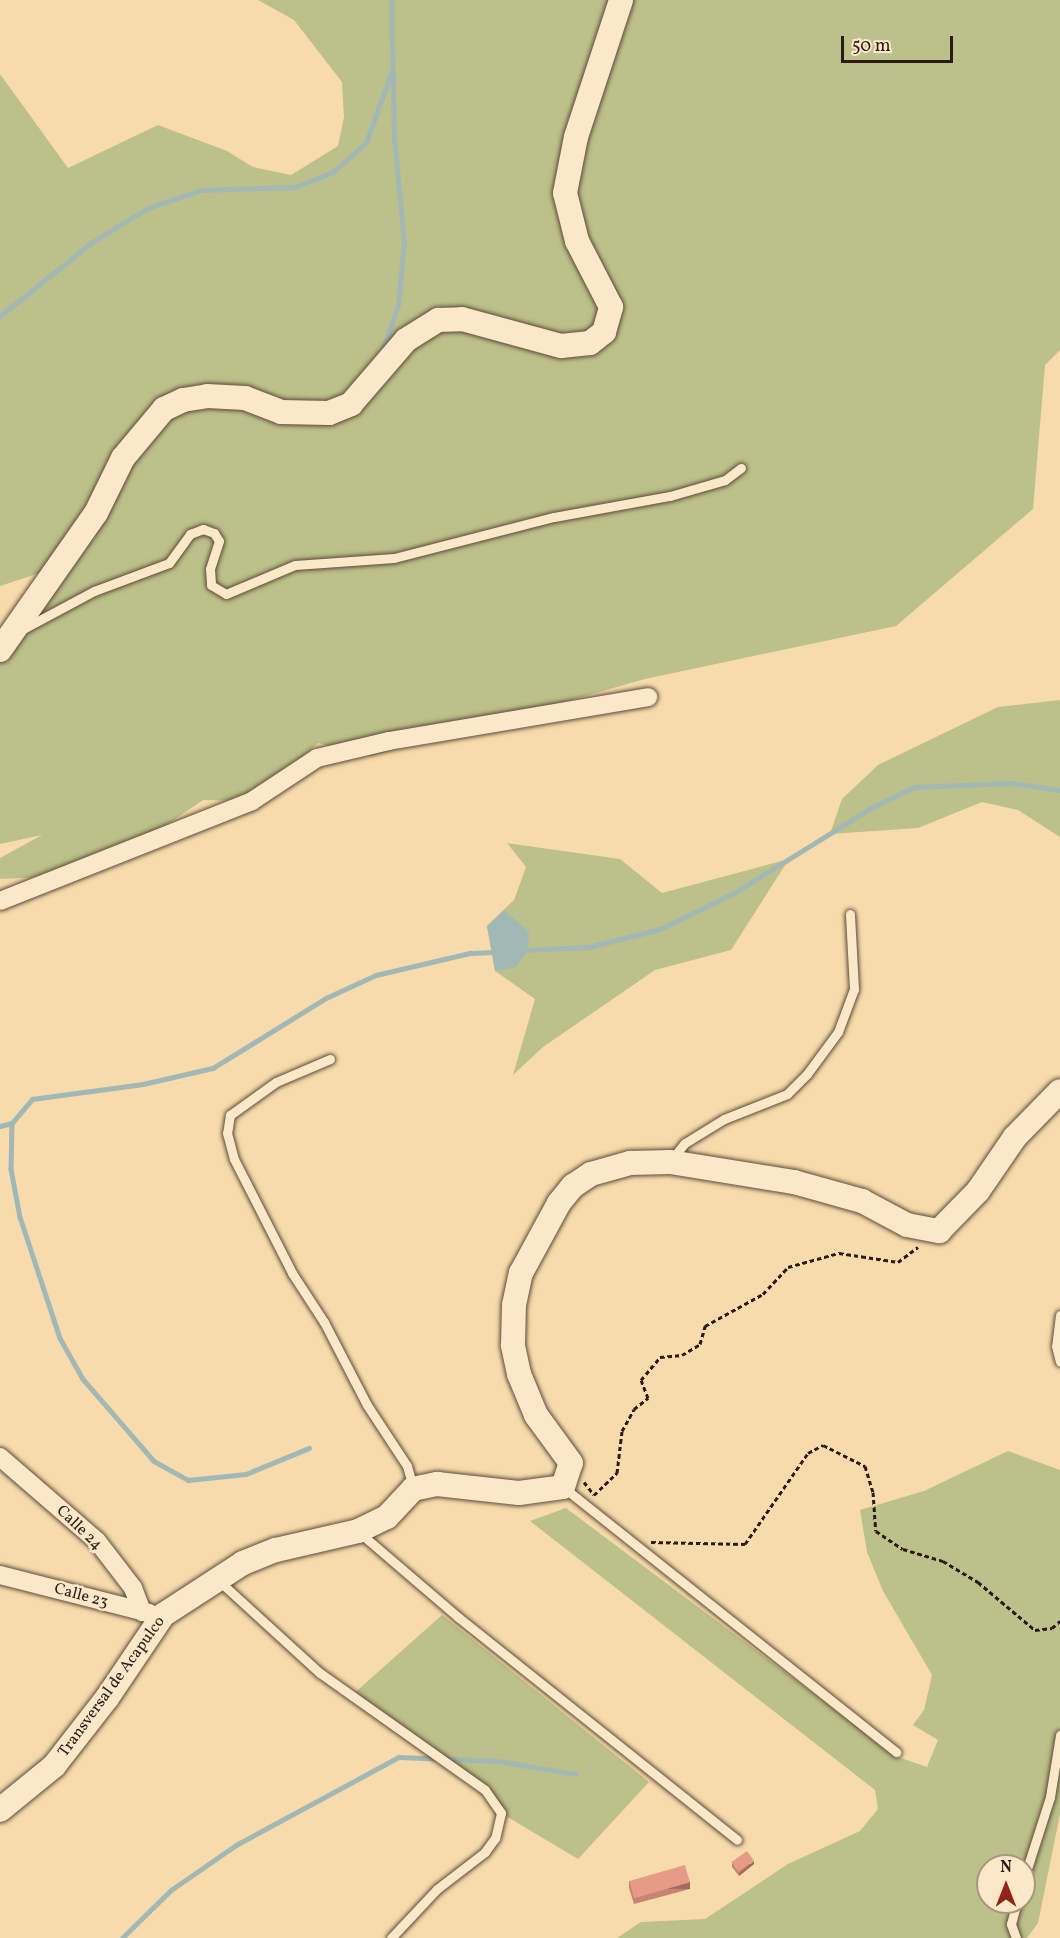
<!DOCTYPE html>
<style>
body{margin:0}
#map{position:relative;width:1060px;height:1938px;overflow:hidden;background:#f7dbac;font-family:Vollkorn,serif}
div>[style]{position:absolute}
.green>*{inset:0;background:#bcc08a}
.water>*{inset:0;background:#a1b8b4}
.stream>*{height:4.5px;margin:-2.25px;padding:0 2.25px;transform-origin:2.25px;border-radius:2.25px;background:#a1b8b4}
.path>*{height:3px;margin-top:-1.5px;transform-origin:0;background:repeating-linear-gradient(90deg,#2b1b13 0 4.5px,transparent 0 7.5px)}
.roads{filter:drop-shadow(0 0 2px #5e4b39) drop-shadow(0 0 2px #5e4b39)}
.lane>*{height:9px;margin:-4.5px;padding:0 4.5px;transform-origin:4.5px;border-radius:4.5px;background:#fae8c9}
.street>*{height:18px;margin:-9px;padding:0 9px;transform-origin:9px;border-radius:9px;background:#fae8c9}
.secondary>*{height:24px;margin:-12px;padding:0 12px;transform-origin:12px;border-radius:12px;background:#fae8c9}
.wall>*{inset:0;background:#c68573}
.shaded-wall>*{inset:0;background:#a16c5e;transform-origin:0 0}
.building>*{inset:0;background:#e69b86;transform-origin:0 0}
span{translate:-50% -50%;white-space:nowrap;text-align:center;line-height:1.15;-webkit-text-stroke:5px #fae8c9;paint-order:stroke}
.street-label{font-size:16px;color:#2b1b13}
.north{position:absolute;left:976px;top:1854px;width:60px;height:60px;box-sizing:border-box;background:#fae8c9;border:2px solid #a79680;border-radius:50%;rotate:0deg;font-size:16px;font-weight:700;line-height:24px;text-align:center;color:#2b1b13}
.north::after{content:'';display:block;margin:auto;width:21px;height:27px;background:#8f2418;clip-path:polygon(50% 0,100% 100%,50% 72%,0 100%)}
.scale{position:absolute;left:841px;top:36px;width:112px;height:27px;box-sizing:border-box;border:3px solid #2b1b13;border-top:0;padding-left:8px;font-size:18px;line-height:21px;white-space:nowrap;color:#2b1b13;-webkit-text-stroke:4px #fae8c9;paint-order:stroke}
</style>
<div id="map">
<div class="green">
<i style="clip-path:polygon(258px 0,1060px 0,1060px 350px,1045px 365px,1033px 509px,896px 626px,645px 679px,372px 756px,318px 743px,252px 801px,203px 800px,162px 828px,44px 877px,0 879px,0 858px,42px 835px,0 844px,0 647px,61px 566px,0 586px,0 74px,68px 168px,158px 125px,227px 151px,253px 167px,291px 175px,338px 146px,344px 117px,342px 82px,294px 20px)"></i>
<i style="clip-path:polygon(1060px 700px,1060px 837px,1018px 810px,982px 802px,918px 828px,830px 834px,842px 799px,878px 765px,998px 707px)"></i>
<i style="clip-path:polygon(507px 843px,620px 859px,662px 893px,789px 859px,731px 950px,655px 970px,543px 1047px,513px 1075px,535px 999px,495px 971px,487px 926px,514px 900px,526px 867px)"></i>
<i style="clip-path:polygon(evenodd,1008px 1451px,1060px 1470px,1060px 1814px,1038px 1923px,1027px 1938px,617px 1938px,641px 1922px,705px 1919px,788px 1864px,860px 1831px,878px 1809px,875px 1790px,530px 1521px,566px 1508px,898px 1757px,927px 1767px,938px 1740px,913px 1725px,924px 1710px,932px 1675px,883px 1591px,867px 1552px,860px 1510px,924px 1491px,1008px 1451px,988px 1866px,1024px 1866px,1024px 1902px,988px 1902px,988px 1866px)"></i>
<i style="clip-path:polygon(442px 1615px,649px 1782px,578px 1859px,501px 1813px,485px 1790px,351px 1696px)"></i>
</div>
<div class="water">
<i style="clip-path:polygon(504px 910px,529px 932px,528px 950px,516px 967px,495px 971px,487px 926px)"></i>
</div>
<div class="stream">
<i style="left:0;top:316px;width:117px;rotate:-38.7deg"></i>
<i style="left:91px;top:243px;width:67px;rotate:-31.6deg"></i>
<i style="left:148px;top:208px;width:56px;rotate:-18.8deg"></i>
<i style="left:201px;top:190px;width:94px;rotate:-1.8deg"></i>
<i style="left:295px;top:187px;width:41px;rotate:-21.5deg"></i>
<i style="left:333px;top:172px;width:44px;rotate:-41.3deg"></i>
<i style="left:366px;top:143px;width:77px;rotate:-70.4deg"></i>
<i style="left:382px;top:352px;width:50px;rotate:-71.2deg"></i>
<i style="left:398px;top:305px;width:62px;rotate:-84.5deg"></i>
<i style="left:404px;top:243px;width:105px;rotate:-95.4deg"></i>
<i style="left:394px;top:138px;width:138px;rotate:-91.2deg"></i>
<i style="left:524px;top:950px;width:65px;rotate:-2.6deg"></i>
<i style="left:589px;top:947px;width:73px;rotate:-14.2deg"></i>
<i style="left:660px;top:929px;width:82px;rotate:-25.9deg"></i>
<i style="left:734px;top:893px;width:161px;rotate:-31.8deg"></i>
<i style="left:871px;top:808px;width:48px;rotate:-26deg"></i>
<i style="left:914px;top:787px;width:98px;rotate:-2.3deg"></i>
<i style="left:1012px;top:783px;width:49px;rotate:8.3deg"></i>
<i style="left:12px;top:1123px;width:46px;rotate:91.2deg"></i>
<i style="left:11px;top:1169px;width:49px;rotate:79.4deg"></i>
<i style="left:20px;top:1217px;width:127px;rotate:71.7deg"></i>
<i style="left:60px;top:1338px;width:47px;rotate:60.7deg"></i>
<i style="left:83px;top:1379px;width:108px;rotate:49.1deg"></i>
<i style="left:154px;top:1461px;width:39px;rotate:29deg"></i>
<i style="left:188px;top:1480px;width:58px;rotate:-5.9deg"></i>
<i style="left:246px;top:1474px;width:68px;rotate:-22.4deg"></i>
<i style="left:0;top:1126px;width:12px;rotate:-14deg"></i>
<i style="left:12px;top:1123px;width:31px;rotate:-50deg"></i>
<i style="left:32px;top:1099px;width:112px;rotate:-7.7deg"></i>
<i style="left:143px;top:1084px;width:72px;rotate:-12.9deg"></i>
<i style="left:213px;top:1068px;width:133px;rotate:-31.8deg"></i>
<i style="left:326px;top:998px;width:55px;rotate:-24.7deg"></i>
<i style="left:376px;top:975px;width:97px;rotate:-13.2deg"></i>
<i style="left:470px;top:953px;width:25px;rotate:-2deg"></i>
<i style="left:122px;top:1938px;width:69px;rotate:-44.4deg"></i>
<i style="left:171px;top:1890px;width:79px;rotate:-34.7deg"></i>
<i style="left:236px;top:1845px;width:185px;rotate:-28.4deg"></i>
<i style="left:399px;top:1757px;width:99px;rotate:2.3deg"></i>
<i style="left:498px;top:1761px;width:79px;rotate:9.5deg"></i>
</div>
<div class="path">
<i style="left:584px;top:1482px;width:16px;rotate:52deg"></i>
<i style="left:594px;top:1495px;width:32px;rotate:-44deg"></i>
<i style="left:617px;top:1473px;width:42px;rotate:-83.2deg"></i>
<i style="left:622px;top:1431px;width:25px;rotate:-61deg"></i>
<i style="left:634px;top:1409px;width:18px;rotate:-38deg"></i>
<i style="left:648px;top:1398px;width:19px;rotate:-111deg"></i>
<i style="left:641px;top:1380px;width:30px;rotate:-50deg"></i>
<i style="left:660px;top:1357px;width:22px;rotate:-5deg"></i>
<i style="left:682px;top:1355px;width:21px;rotate:-31deg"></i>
<i style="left:700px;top:1344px;width:19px;rotate:-74deg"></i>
<i style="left:705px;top:1326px;width:66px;rotate:-28.9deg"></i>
<i style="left:763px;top:1294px;width:37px;rotate:-47deg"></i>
<i style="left:788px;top:1267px;width:53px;rotate:-15.4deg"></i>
<i style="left:839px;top:1253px;width:60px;rotate:8.7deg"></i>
<i style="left:898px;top:1262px;width:25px;rotate:-37deg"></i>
<i style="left:651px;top:1542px;width:94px;rotate:1.2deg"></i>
<i style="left:745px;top:1544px;width:111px;rotate:-55.3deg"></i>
<i style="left:808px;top:1453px;width:17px;rotate:-28deg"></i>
<i style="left:823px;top:1445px;width:47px;rotate:26.6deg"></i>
<i style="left:865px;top:1466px;width:27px;rotate:73deg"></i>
<i style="left:873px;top:1492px;width:39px;rotate:86deg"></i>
<i style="left:876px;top:1531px;width:32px;rotate:34deg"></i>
<i style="left:903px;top:1549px;width:42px;rotate:16.7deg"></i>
<i style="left:943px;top:1561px;width:41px;rotate:31deg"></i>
<i style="left:978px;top:1582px;width:75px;rotate:40.1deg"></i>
<i style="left:1035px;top:1630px;width:17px;rotate:-7deg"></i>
<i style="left:1052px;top:1628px;width:11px;rotate:-41deg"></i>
</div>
<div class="roads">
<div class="lane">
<i style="left:23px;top:629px;width:81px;rotate:-28.2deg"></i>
<i style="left:94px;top:591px;width:80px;rotate:-20.5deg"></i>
<i style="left:169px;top:563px;width:36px;rotate:-54deg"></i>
<i style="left:190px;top:534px;width:14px;rotate:-21deg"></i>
<i style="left:203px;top:529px;width:12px;rotate:20deg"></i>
<i style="left:214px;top:533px;width:9px;rotate:58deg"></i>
<i style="left:219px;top:541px;width:29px;rotate:108deg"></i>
<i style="left:210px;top:569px;width:16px;rotate:86deg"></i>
<i style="left:211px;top:585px;width:17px;rotate:31deg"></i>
<i style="left:226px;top:594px;width:75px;rotate:-22.8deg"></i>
<i style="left:295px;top:565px;width:99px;rotate:-4deg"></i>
<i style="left:394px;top:558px;width:165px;rotate:-14.4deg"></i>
<i style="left:554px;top:517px;width:118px;rotate:-10.3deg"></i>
<i style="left:670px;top:496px;width:57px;rotate:-16.2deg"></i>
<i style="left:725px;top:480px;width:20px;rotate:-37deg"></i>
<i style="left:330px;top:1059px;width:59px;rotate:156.9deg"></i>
<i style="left:276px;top:1082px;width:57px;rotate:144.3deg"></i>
<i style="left:230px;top:1115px;width:18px;rotate:99deg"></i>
<i style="left:227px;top:1133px;width:27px;rotate:75deg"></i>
<i style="left:234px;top:1159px;width:128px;rotate:63deg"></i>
<i style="left:292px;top:1273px;width:59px;rotate:56.9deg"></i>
<i style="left:324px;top:1322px;width:93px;rotate:62.6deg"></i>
<i style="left:367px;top:1405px;width:73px;rotate:56.7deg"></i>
<i style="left:407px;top:1466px;width:22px;rotate:74deg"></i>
<i style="left:671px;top:1160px;width:22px;rotate:-51deg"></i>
<i style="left:685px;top:1143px;width:46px;rotate:-31.6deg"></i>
<i style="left:724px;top:1119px;width:68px;rotate:-21.6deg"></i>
<i style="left:787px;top:1094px;width:28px;rotate:-45deg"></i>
<i style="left:807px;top:1074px;width:52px;rotate:-53.6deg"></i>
<i style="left:838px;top:1032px;width:46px;rotate:-69.6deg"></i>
<i style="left:854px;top:989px;width:75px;rotate:-93.1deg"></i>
<i style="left:1060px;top:1315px;width:31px;rotate:97deg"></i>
<i style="left:1056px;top:1346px;width:16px;rotate:76deg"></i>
<i style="left:563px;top:1487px;width:426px;rotate:38.5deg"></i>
<i style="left:360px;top:1533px;width:129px;rotate:40.6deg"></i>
<i style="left:458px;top:1617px;width:357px;rotate:38.6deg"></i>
<i style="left:218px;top:1580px;width:138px;rotate:42.4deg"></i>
<i style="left:320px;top:1673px;width:202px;rotate:35.3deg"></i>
<i style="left:485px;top:1790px;width:28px;rotate:55deg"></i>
<i style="left:501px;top:1813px;width:26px;rotate:103deg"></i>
<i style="left:495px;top:1838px;width:17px;rotate:126deg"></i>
<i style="left:485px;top:1852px;width:61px;rotate:142.4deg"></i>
<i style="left:437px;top:1889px;width:67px;rotate:133.2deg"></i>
<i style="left:1024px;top:1878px;width:85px;rotate:-72.2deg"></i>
<i style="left:1050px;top:1797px;width:63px;rotate:-80.8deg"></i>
<i style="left:1016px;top:1938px;width:15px;rotate:-110deg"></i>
<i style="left:1011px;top:1924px;width:23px;rotate:-75deg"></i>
</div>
<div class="street">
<i style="left:0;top:901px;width:271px;rotate:-21.6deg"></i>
<i style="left:252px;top:801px;width:78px;rotate:-33.5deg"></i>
<i style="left:317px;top:758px;width:74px;rotate:-13.3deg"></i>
<i style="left:389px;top:741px;width:263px;rotate:-9.6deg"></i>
<i style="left:0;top:1457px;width:128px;rotate:40.9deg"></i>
<i style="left:97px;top:1541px;width:59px;rotate:52.5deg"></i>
<i style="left:133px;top:1588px;width:26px;rotate:69deg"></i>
<i style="left:0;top:1575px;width:154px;rotate:14.3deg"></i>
</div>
<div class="secondary">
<i style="left:0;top:650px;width:167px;rotate:-55deg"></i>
<i style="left:96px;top:513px;width:61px;rotate:-63.9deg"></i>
<i style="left:123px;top:458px;width:64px;rotate:-50.1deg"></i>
<i style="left:164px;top:409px;width:21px;rotate:-25deg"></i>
<i style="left:183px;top:400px;width:24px;rotate:-9deg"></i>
<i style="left:207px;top:396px;width:38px;rotate:3deg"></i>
<i style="left:245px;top:398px;width:39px;rotate:21deg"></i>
<i style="left:281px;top:412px;width:48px;rotate:1.2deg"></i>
<i style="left:329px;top:413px;width:24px;rotate:-22deg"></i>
<i style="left:351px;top:404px;width:84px;rotate:-49.3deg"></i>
<i style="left:406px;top:340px;width:38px;rotate:-32deg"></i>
<i style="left:438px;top:320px;width:24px;rotate:-2deg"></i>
<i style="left:462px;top:319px;width:103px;rotate:15.3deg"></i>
<i style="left:561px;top:346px;width:29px;rotate:-6deg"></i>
<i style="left:590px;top:343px;width:18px;rotate:-38deg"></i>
<i style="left:604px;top:332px;width:26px;rotate:-74deg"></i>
<i style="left:611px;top:307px;width:74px;rotate:-117.3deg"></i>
<i style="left:577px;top:241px;width:49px;rotate:-104deg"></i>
<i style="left:565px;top:193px;width:57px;rotate:-78.9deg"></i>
<i style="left:576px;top:137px;width:144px;rotate:-71.8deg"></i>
<i style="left:0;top:1810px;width:70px;rotate:-39.2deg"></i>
<i style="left:54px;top:1766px;width:86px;rotate:-52.1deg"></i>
<i style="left:107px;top:1698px;width:100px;rotate:-56deg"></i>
<i style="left:163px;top:1615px;width:95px;rotate:-33deg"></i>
<i style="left:243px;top:1563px;width:35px;rotate:-22deg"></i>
<i style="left:276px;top:1550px;width:84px;rotate:-13deg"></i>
<i style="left:358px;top:1531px;width:32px;rotate:-26deg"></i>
<i style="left:387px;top:1517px;width:38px;rotate:-47deg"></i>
<i style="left:413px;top:1489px;width:25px;rotate:-12deg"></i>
<i style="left:437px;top:1484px;width:82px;rotate:6.3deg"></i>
<i style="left:519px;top:1493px;width:44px;rotate:-7.8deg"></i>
<i style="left:563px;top:1487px;width:25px;rotate:-72deg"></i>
<i style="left:571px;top:1463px;width:59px;rotate:-126.1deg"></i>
<i style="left:536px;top:1415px;width:44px;rotate:-112.5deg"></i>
<i style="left:519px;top:1374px;width:30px;rotate:-102deg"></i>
<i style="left:513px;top:1345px;width:40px;rotate:-88.6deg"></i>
<i style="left:514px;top:1305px;width:33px;rotate:-78deg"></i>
<i style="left:521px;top:1273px;width:80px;rotate:-61.5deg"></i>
<i style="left:559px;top:1203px;width:22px;rotate:-51deg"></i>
<i style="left:573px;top:1186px;width:22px;rotate:-34deg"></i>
<i style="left:591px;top:1174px;width:41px;rotate:-15.8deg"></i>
<i style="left:630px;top:1163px;width:40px;rotate:-1.4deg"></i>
<i style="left:670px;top:1162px;width:126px;rotate:9.2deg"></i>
<i style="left:794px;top:1182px;width:71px;rotate:15.6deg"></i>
<i style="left:862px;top:1201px;width:51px;rotate:28.1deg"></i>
<i style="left:907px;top:1225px;width:33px;rotate:11deg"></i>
<i style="left:939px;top:1231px;width:56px;rotate:-45.7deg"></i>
<i style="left:978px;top:1191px;width:65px;rotate:-55.6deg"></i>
<i style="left:1015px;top:1137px;width:64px;rotate:-45.6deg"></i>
</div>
</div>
<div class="wall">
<i style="clip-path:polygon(732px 1863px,754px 1864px,739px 1876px,732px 1867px)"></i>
<i style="clip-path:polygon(629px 1881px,690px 1889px,634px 1904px,629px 1888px)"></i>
</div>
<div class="shaded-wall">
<i style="clip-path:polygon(754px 1861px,754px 1864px,739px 1876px,739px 1873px)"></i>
<i style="left:690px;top:1882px;width:7px;height:58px;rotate:90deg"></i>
</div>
<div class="building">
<i style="left:747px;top:1851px;width:12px;height:19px;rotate:55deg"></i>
<i style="left:685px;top:1865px;width:18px;height:58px;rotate:74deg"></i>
</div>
<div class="street-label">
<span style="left:79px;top:1528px;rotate:44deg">Calle 24</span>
<span style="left:81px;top:1596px;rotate:15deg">Calle 23</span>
<span style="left:112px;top:1687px;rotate:-54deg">Transversal de Acapulco</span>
</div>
<div class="north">N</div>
<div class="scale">50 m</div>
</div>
